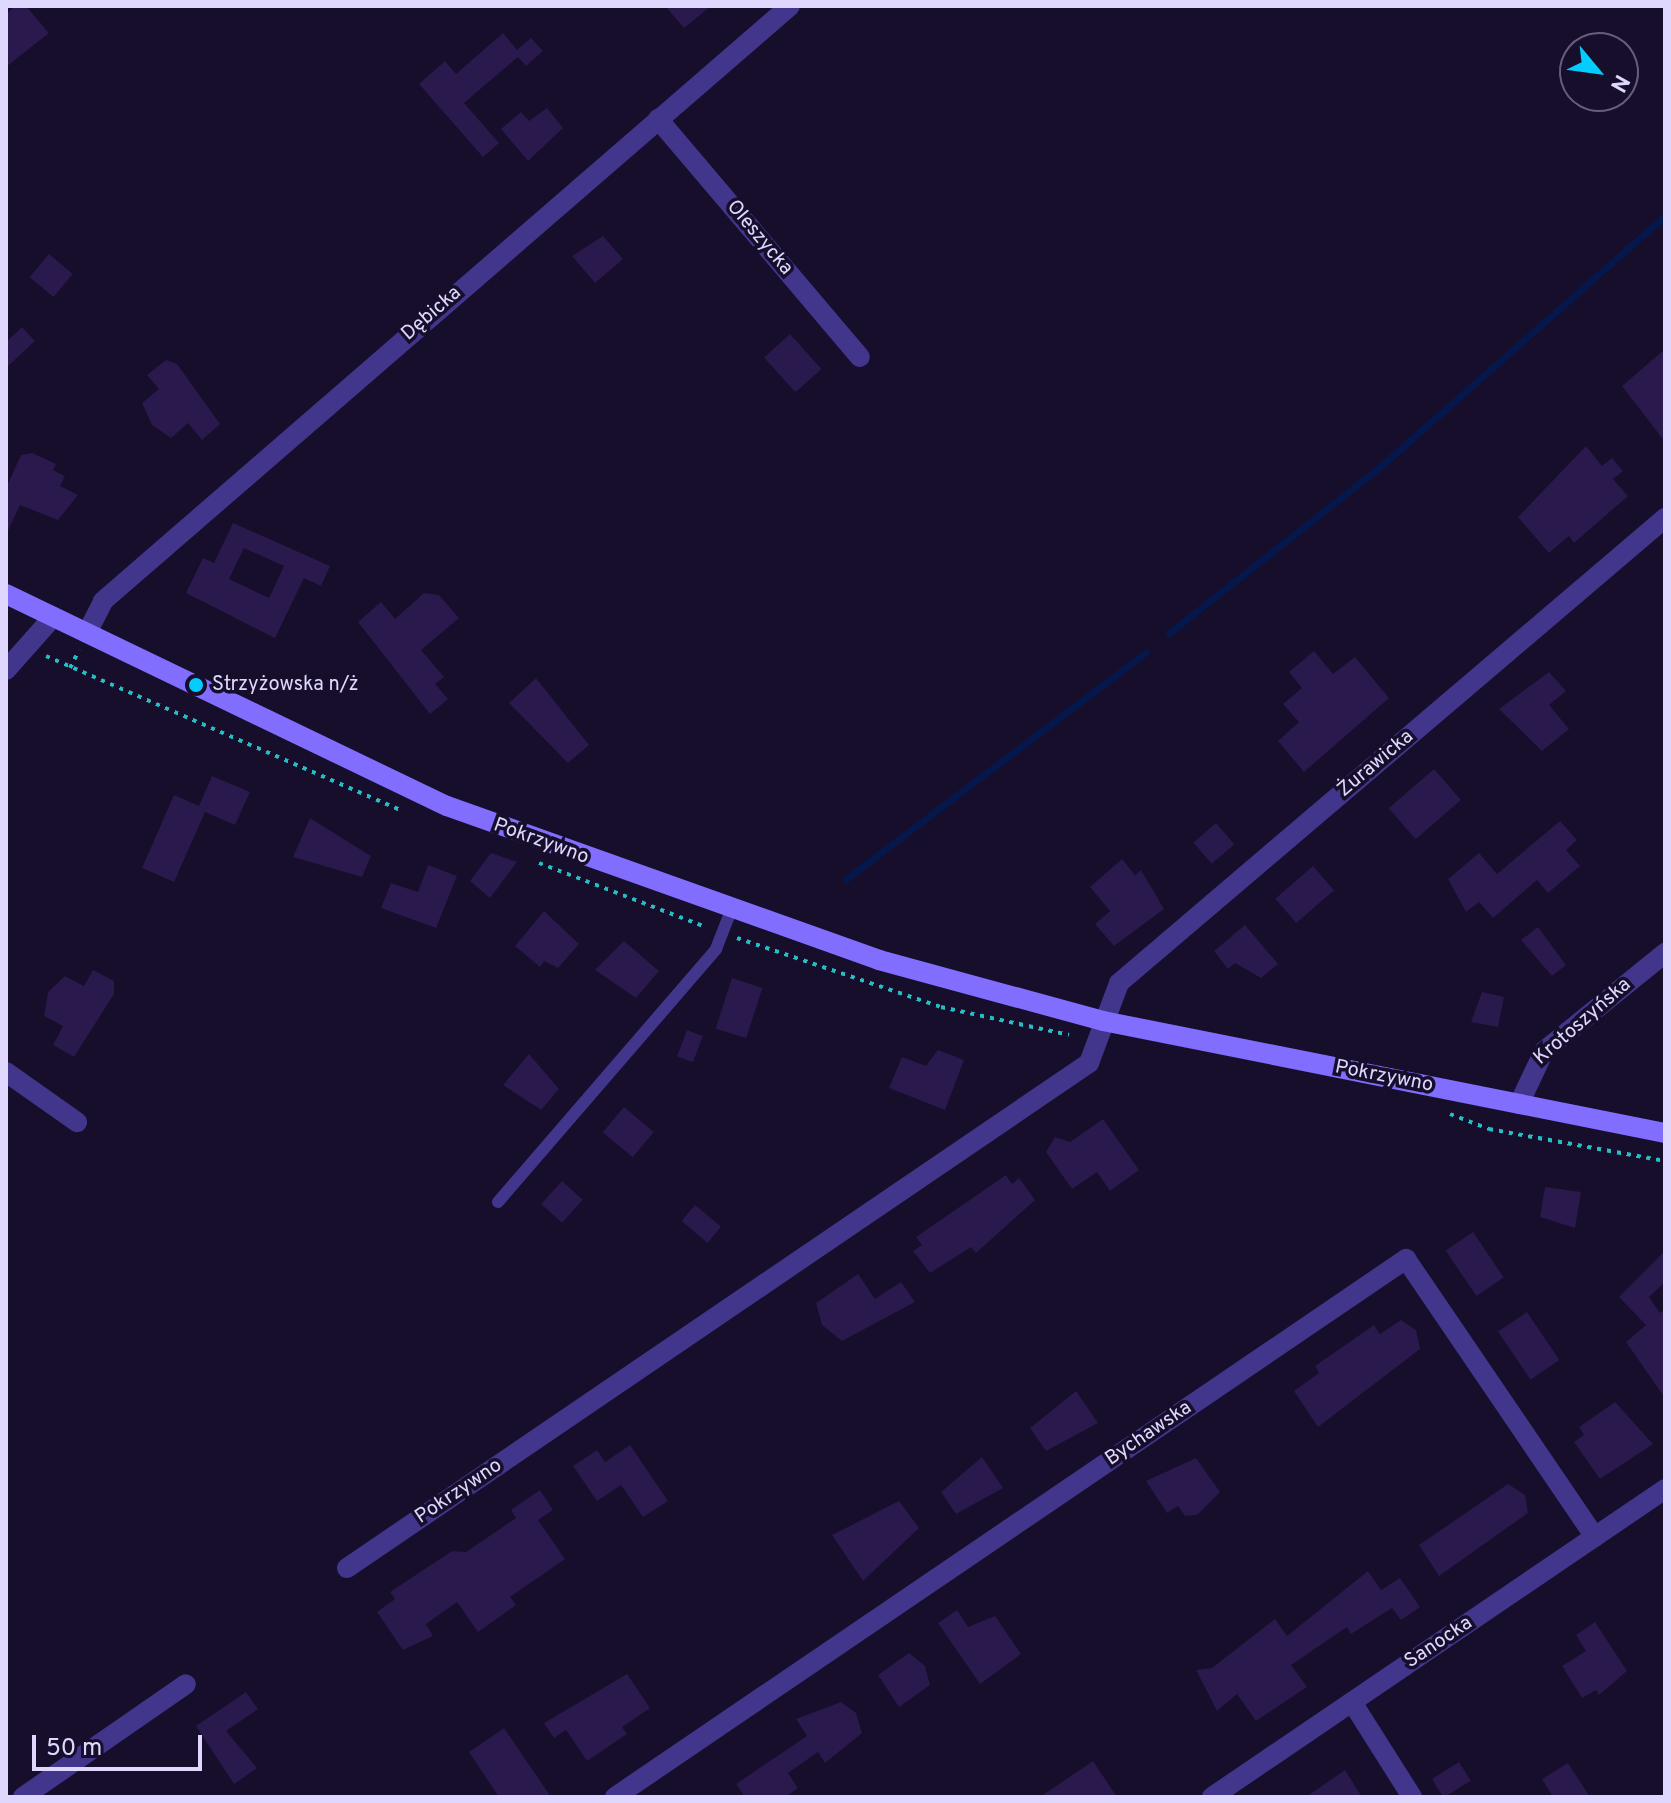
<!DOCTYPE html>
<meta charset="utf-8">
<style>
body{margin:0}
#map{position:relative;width:1671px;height:1803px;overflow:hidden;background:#160e2a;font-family:Overpass,sans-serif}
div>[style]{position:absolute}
.stream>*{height:7px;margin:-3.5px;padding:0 3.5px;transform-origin:3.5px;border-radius:3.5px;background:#06184b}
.building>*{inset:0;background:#29194c;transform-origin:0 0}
.path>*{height:4px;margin-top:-2px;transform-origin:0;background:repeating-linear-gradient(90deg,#26bdc4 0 4px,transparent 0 10px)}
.lane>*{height:12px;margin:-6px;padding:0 6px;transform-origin:6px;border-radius:6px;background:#42368c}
.street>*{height:20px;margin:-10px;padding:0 10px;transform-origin:10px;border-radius:10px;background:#42368c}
.secondary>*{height:20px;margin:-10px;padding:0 10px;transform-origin:10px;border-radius:10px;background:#816eff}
.dots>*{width:22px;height:22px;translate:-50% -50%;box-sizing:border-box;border:4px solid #160e2a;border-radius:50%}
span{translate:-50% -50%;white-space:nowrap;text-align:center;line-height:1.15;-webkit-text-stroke:7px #160e2a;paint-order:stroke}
.street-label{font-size:20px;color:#e0d7ff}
.poi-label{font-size:20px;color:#e0d7ff}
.left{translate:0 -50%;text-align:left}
.frame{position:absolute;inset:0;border:8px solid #e0d7ff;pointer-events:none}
.north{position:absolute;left:1559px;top:32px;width:80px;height:80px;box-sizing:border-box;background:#160e2a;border:2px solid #675e7f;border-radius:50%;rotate:119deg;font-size:22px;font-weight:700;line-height:32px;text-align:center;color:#e0d7ff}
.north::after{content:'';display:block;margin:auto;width:28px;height:36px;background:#03ccff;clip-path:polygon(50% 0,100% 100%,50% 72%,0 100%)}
.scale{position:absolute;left:32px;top:1735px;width:170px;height:36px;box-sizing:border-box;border:4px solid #e0d7ff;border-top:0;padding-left:10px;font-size:24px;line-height:28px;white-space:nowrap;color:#e0d7ff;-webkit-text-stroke:6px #160e2a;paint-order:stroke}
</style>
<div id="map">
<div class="stream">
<i style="left:1169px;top:633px;width:270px;rotate:-38.2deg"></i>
<i style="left:1381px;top:466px;width:378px;rotate:-41.4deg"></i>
<i style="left:846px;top:879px;width:376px;rotate:-37.1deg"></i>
</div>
<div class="building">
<i style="clip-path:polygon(15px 6px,26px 6px,49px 33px,6px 67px,6px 14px)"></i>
<i style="clip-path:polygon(665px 6px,711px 6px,684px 28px)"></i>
<i style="clip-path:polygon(503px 33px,517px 50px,531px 38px,543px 51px,526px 66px,518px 57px,464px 103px,499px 143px,483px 157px,419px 84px,445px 61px,456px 74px)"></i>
<i style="clip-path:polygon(547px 108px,563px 128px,528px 161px,501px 129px,521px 112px,529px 121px)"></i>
<i style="clip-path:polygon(603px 236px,623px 259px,595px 283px,572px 256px)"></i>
<i style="left:49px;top:254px;width:31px;height:30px;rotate:40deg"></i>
<i style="clip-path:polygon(22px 327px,35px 341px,6px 368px,6px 342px)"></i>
<i style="left:790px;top:334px;width:47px;height:35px;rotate:48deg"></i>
<i style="clip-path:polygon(1665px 349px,1665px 442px,1622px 386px)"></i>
<i style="clip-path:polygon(166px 360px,177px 364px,220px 424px,202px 440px,188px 423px,171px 438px,152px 425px,142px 403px,159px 389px,147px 375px)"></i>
<i style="clip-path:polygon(1586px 446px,1602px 466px,1612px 458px,1623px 471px,1613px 479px,1628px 496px,1574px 543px,1569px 536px,1549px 553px,1518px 517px)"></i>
<i style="clip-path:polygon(32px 453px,56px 464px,53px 470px,65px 476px,60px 486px,78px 495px,58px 520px,20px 505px,6px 535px,6px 488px,21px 455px)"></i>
<i style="clip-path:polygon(evenodd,233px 523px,330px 566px,321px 586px,304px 578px,275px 638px,186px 593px,203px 558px,214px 563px,233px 523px,244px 548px,284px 566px,269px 598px,229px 579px,244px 548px)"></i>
<i style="clip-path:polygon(424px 593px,439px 595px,459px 618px,421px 650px,444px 677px,435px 684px,448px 699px,430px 714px,358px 622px,381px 602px,395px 619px)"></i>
<i style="clip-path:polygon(1314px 651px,1333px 674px,1355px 657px,1389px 698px,1304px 772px,1278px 741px,1299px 722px,1283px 704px,1302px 688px,1289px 672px)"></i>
<i style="clip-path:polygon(1549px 672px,1566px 691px,1549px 705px,1569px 729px,1542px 751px,1499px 709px)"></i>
<i style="clip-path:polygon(536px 678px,589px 745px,568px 763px,509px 703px)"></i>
<i style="left:1434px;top:769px;width:41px;height:60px;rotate:49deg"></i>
<i style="clip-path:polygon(212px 776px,250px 792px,235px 825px,205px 812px,174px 882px,142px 868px,174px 795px,199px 806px)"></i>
<i style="clip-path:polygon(310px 818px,371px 856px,362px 877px,293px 857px)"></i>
<i style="clip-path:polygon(1560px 821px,1577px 840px,1566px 850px,1580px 866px,1548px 893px,1537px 880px,1493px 918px,1479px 902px,1466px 912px,1448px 879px,1479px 853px,1497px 874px)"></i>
<i style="left:1216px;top:823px;width:28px;height:30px;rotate:49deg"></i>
<i style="clip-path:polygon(491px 853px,517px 862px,490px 898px,470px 881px)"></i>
<i style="clip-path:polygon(1122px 859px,1135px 875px,1141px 870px,1164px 909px,1114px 946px,1095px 924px,1110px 911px,1090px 887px)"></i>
<i style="clip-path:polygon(428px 865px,457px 876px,436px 928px,381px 908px,391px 883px,418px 892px)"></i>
<i style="left:1313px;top:866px;width:32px;height:50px;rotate:49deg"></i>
<i style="clip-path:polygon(544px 911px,579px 944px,558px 968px,544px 961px,540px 967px,515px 946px)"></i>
<i style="clip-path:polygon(1245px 925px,1278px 964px,1261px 978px,1235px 963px,1228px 969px,1214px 951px)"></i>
<i style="clip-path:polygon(1538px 927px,1566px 965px,1552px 976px,1521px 940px)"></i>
<i style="clip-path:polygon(624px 941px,659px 971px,636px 998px,595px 970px)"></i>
<i style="clip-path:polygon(93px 970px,114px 981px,114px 994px,74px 1057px,53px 1045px,63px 1026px,44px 1016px,48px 992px,65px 976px,84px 986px)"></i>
<i style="left:732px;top:978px;width:32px;height:53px;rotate:18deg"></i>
<i style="clip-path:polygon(1482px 992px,1504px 997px,1498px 1027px,1471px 1022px)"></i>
<i style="left:687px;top:1030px;width:17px;height:28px;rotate:21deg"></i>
<i style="clip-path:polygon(938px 1050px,964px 1060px,945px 1110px,889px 1088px,902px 1057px,926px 1066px)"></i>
<i style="clip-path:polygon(529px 1054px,559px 1089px,541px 1110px,503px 1085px)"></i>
<i style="left:624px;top:1107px;width:39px;height:33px;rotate:40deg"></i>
<i style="clip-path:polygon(1103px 1119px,1139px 1170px,1110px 1191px,1097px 1172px,1072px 1189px,1046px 1152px,1055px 1137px,1070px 1142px)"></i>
<i style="clip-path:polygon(1006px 1175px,1012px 1184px,1019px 1178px,1035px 1200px,976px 1253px,971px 1247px,930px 1273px,913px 1251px,922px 1245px,916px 1237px)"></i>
<i style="left:562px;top:1181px;width:28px;height:31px;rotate:42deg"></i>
<i style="clip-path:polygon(1545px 1187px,1581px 1192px,1575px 1228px,1540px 1217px)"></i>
<i style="left:695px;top:1205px;width:34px;height:21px;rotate:40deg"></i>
<i style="left:1473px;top:1232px;width:55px;height:33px;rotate:56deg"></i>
<i style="clip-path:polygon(1665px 1251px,1665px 1282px,1649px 1297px,1660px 1313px,1665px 1309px,1665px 1398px,1626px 1342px,1646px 1325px,1619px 1297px)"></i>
<i style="clip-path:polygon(858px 1274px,875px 1299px,901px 1282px,915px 1302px,842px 1341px,822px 1325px,816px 1303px)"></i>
<i style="left:1527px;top:1312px;width:58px;height:35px;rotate:56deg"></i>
<i style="clip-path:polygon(1401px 1320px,1416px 1330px,1420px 1349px,1318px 1427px,1294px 1391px,1319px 1373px,1315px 1366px,1374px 1325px,1380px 1334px)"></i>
<i style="clip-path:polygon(1076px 1391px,1098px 1423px,1046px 1451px,1030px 1428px)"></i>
<i style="clip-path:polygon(1615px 1402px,1653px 1444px,1600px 1479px,1574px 1442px,1584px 1435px,1579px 1427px)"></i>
<i style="clip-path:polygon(630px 1445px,668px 1501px,643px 1517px,621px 1485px,597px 1501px,573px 1466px,597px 1450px,605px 1462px)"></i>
<i style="clip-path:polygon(982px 1457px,1003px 1488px,956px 1514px,941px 1492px)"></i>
<i style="clip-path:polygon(1196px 1458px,1220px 1492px,1197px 1515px,1185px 1516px,1178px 1506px,1167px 1513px,1146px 1481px)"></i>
<i style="clip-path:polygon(1508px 1484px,1525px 1495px,1528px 1513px,1439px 1576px,1419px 1545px)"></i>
<i style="clip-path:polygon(540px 1490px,553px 1510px,538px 1520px,565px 1559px,510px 1597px,516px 1605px,478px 1632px,457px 1602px,426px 1624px,433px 1636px,403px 1650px,377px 1612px,395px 1599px,390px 1592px,452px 1551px,466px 1552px,516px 1518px,511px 1510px)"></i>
<i style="clip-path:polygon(899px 1501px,919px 1528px,863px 1581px,832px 1535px)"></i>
<i style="clip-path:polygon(1368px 1571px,1381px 1590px,1400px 1578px,1420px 1607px,1401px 1620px,1392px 1608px,1351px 1634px,1347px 1627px,1291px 1665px,1307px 1687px,1256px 1721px,1237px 1694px,1217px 1711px,1196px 1670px,1212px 1668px,1275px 1619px,1287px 1636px)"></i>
<i style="clip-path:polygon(957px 1610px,968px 1627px,995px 1616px,1021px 1654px,980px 1684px,938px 1623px)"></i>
<i style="clip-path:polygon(1595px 1622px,1627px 1671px,1599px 1695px,1596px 1690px,1582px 1698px,1562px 1666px,1586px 1651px,1576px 1635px)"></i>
<i style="clip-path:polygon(909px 1653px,925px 1666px,930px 1685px,899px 1707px,878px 1675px)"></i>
<i style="clip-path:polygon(627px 1674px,650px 1708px,622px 1727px,627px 1734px,587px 1761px,566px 1730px,554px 1738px,544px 1723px)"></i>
<i style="clip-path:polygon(246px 1692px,258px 1709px,226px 1731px,257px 1768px,234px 1784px,196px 1726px)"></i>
<i style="clip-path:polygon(841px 1702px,856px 1713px,862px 1733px,825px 1763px,818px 1752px,788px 1773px,798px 1788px,785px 1797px,745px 1797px,736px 1784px,807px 1736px,796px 1719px)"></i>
<i style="clip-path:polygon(504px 1728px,551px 1797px,499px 1797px,469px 1752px)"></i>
<i style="clip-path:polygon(1093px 1761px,1117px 1797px,1040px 1797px)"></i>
<i style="left:1459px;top:1762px;width:22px;height:32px;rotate:58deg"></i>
<i style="clip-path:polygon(1568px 1763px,1590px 1797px,1553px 1797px,1542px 1779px)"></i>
<i style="clip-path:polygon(1345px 1770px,1362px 1797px,1306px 1797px)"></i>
</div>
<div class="path">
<i style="left:46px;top:656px;width:386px;rotate:23.5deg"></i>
<i style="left:70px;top:668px;width:20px;rotate:-63deg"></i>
<i style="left:539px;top:863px;width:179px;rotate:21deg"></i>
<i style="left:737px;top:938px;width:215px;rotate:18.7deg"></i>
<i style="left:941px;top:1007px;width:131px;rotate:12.3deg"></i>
<i style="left:1450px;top:1114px;width:42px;rotate:21deg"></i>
<i style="left:1489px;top:1129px;width:179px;rotate:10.3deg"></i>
</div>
<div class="lane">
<i style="left:498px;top:1202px;width:334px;rotate:-49.2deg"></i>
<i style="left:716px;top:949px;width:44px;rotate:-68.7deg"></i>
</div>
<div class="street">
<i style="left:658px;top:119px;width:312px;rotate:49.7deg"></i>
<i style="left:87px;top:633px;width:36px;rotate:-63deg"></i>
<i style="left:103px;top:601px;width:909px;rotate:-40.9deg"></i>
<i style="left:6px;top:670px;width:71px;rotate:-48.4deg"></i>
<i style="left:6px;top:1072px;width:87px;rotate:35.2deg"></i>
<i style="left:1519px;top:1104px;width:59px;rotate:-64.7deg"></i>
<i style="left:1544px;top:1051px;width:156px;rotate:-39deg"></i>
<i style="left:347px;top:1568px;width:898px;rotate:-34.24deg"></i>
<i style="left:1089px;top:1063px;width:85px;rotate:-69.4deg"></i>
<i style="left:1119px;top:983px;width:717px;rotate:-40.42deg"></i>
<i style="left:1352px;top:1702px;width:112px;rotate:57.7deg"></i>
<i style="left:23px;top:1797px;width:198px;rotate:-34.7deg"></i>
<i style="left:615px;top:1797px;width:957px;rotate:-34.22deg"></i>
<i style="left:1406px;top:1259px;width:336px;rotate:55.8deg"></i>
<i style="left:1212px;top:1797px;width:548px;rotate:-34.21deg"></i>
</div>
<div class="secondary">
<i style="left:6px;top:594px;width:489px;rotate:25.7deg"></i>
<i style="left:447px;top:806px;width:459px;rotate:19.6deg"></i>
<i style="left:879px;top:960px;width:232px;rotate:15.2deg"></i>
<i style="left:1103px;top:1021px;width:573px;rotate:11.27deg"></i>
</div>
<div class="dots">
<i style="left:196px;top:685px;background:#03ccff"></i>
</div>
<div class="street-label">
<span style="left:759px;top:238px;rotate:50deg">Oleszycka</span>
<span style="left:432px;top:314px;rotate:-41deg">Dębicka</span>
<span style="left:1376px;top:764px;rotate:-40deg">Żurawicka</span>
<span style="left:541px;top:842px;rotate:20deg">Pokrzywno</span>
<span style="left:1583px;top:1022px;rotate:-41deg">Krotoszyńska</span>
<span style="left:1384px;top:1077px;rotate:11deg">Pokrzywno</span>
<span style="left:1149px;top:1434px;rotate:-34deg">Bychawska</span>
<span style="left:459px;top:1492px;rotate:-34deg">Pokrzywno</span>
<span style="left:1439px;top:1643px;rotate:-34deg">Sanocka</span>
</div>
<div class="poi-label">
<span class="left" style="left:212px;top:685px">Strzyżowska n/ż</span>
</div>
<div class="frame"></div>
<div class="north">N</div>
<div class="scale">50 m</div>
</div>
